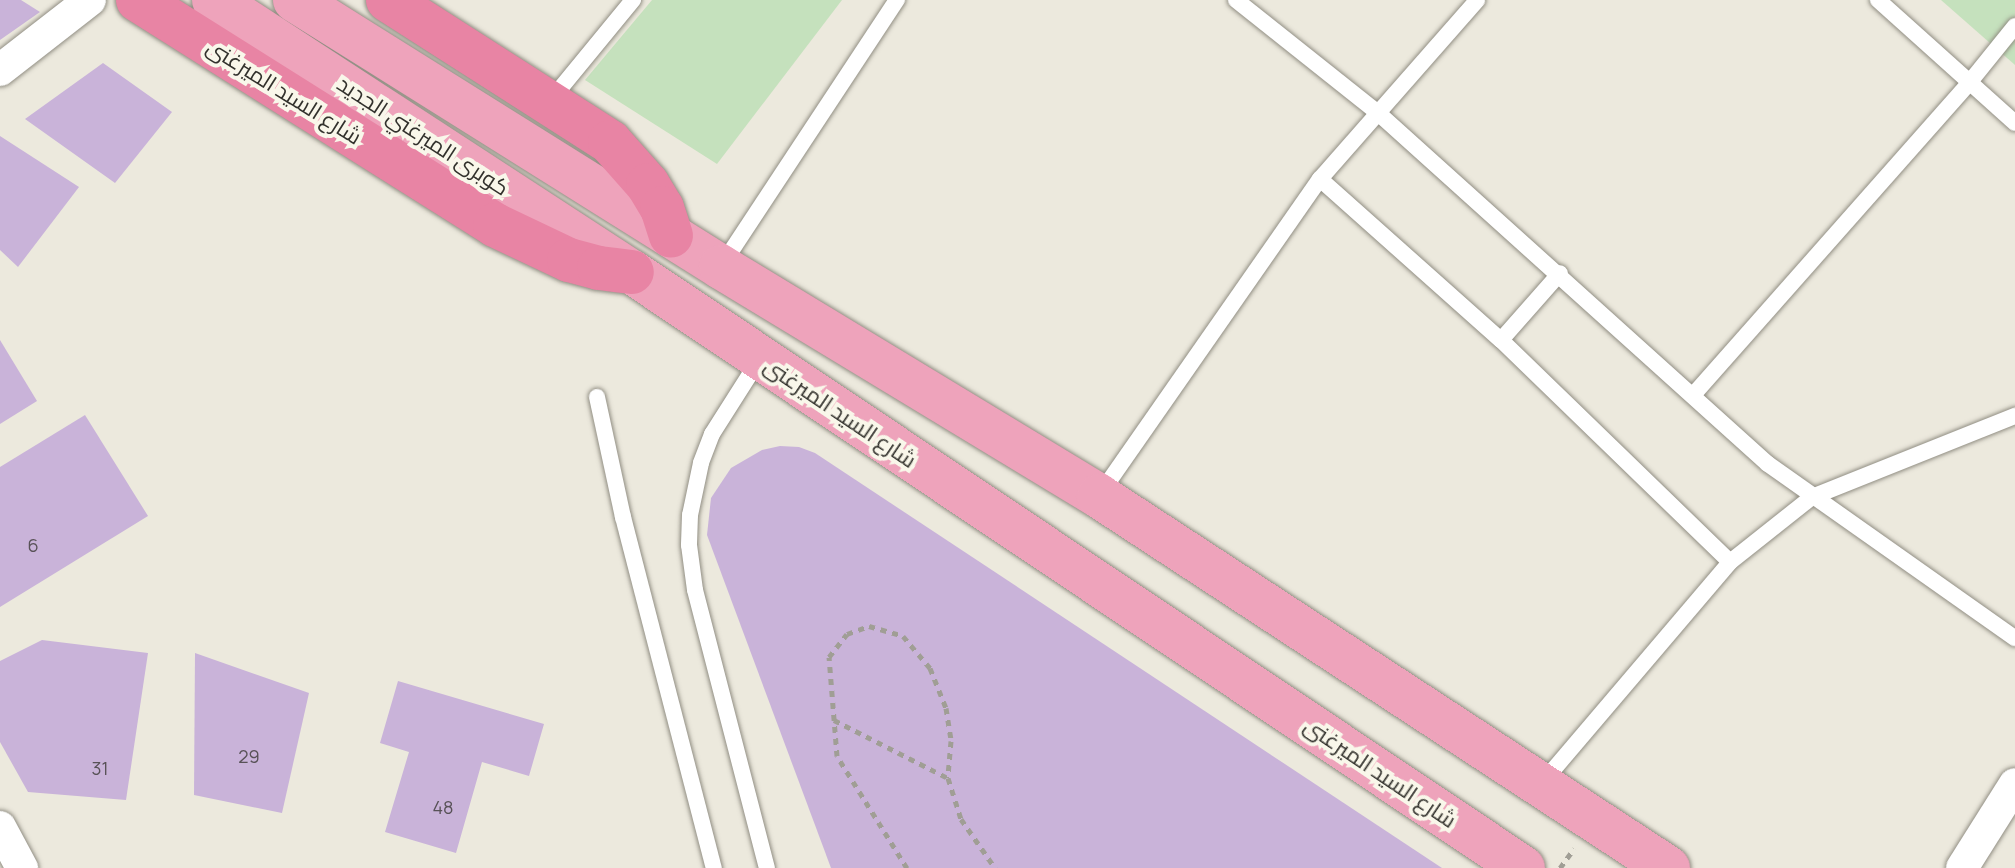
<!DOCTYPE html>
<meta charset="utf-8">
<style>
body{margin:0}
#map{position:relative;width:2015px;height:868px;overflow:hidden;background:#ece9dd;font-family:Manrope,Cairo,sans-serif}
div>[style]{position:absolute}
.green>*{inset:0;background:#c5e1bd}
.building>*{inset:0;background:#c9b3d9}
.path>*{height:5px;margin-top:-2.5px;transform-origin:0;background:repeating-linear-gradient(90deg,#a09e95 0 6px,transparent 0 12px)}
.roads{filter:drop-shadow(0 0 2px #918e83) drop-shadow(0 0 2px #918e83)}
.service>*{height:16px;margin:-8px;padding:0 8px;transform-origin:8px;border-radius:8px;background:#fff}
.minor>*{height:32px;margin:-16px;padding:0 16px;transform-origin:16px;border-radius:16px;background:#fff}
.primary>*{height:44px;margin:-22px;padding:0 22px;transform-origin:22px;border-radius:22px;background:#eea3bb}
.trunk>*{height:44px;margin:-22px;padding:0 22px;transform-origin:22px;border-radius:22px;background:#e884a4}
span{translate:-50% -50%;white-space:nowrap;text-align:center;line-height:1.15;-webkit-text-stroke:8px #f9f7ea;paint-order:stroke}
.number-label{font-size:18px;color:#585257}
.number-label span{-webkit-text-stroke-width:0}
.street-label{font-size:22px;color:#32312c}
</style>
<div id="map">
<div class="green">
<i style="clip-path:polygon(652px 0,842px 0,717px 164px,585px 80px)"></i>
<i style="clip-path:polygon(1941px 0,2015px 0,2015px 65px)"></i>
</div>
<div class="building">
<i style="clip-path:polygon(0 0,21px 0,40px 12px,0 40px)"></i>
<i style="clip-path:polygon(103px 63px,172px 112px,115px 183px,25px 119px)"></i>
<i style="clip-path:polygon(0 136px,79px 187px,18px 267px,0 250px)"></i>
<i style="clip-path:polygon(0 340px,37px 401px,0 424px)"></i>
<i style="clip-path:polygon(85px 415px,148px 516px,0 607px,0 467px)"></i>
<i style="clip-path:polygon(780px 446px,799px 447px,815px 453px,1442px 868px,831px 868px,707px 535px,711px 498px,731px 468px,762px 450px)"></i>
<i style="clip-path:polygon(42px 640px,148px 653px,126px 800px,28px 792px,0 742px,0 661px)"></i>
<i style="clip-path:polygon(195px 653px,309px 693px,282px 813px,194px 795px)"></i>
<i style="clip-path:polygon(398px 681px,544px 724px,529px 776px,482px 762px,456px 853px,385px 832px,409px 752px,380px 743px)"></i>
</div>
<div class="path">
<i style="left:834px;top:720px;width:128px;rotate:27deg"></i>
<i style="left:907px;top:868px;width:132px;rotate:-122deg"></i>
<i style="left:837px;top:756px;width:99px;rotate:-94.6deg"></i>
<i style="left:829px;top:657px;width:29px;rotate:-52deg"></i>
<i style="left:847px;top:634px;width:23px;rotate:-20deg"></i>
<i style="left:869px;top:626px;width:35px;rotate:16deg"></i>
<i style="left:903px;top:636px;width:42px;rotate:49.8deg"></i>
<i style="left:930px;top:668px;width:43px;rotate:68.2deg"></i>
<i style="left:946px;top:708px;width:33px;rotate:81deg"></i>
<i style="left:951px;top:741px;width:37px;rotate:95deg"></i>
<i style="left:948px;top:778px;width:43px;rotate:72.4deg"></i>
<i style="left:961px;top:819px;width:60px;rotate:55.2deg"></i>
<i style="left:1560px;top:868px;width:24px;rotate:-54deg"></i>
</div>
<div class="roads">
<div class="service">
<i style="left:1236px;top:0;width:180px;rotate:38.5deg"></i>
<i style="left:1377px;top:112px;width:526px;rotate:42deg"></i>
<i style="left:1768px;top:464px;width:302px;rotate:35.2deg"></i>
<i style="left:1878px;top:0;width:184px;rotate:41.9deg"></i>
<i style="left:550px;top:101px;width:131px;rotate:-50.6deg"></i>
<i style="left:1320px;top:179px;width:242px;rotate:41.7deg"></i>
<i style="left:1501px;top:340px;width:319px;rotate:44.1deg"></i>
<i style="left:722px;top:265px;width:318px;rotate:-56.6deg"></i>
<i style="left:1501px;top:340px;width:89px;rotate:-48.6deg"></i>
<i style="left:759px;top:360px;width:88px;rotate:122.4deg"></i>
<i style="left:712px;top:434px;width:31px;rotate:111deg"></i>
<i style="left:701px;top:463px;width:53px;rotate:101.9deg"></i>
<i style="left:690px;top:515px;width:30px;rotate:92deg"></i>
<i style="left:689px;top:545px;width:45px;rotate:82.4deg"></i>
<i style="left:695px;top:590px;width:287px;rotate:75.5deg"></i>
<i style="left:1694px;top:394px;width:415px;rotate:-48.5deg"></i>
<i style="left:1969px;top:83px;width:73px;rotate:-51.1deg"></i>
<i style="left:597px;top:397px;width:123px;rotate:77.8deg"></i>
<i style="left:623px;top:517px;width:363px;rotate:75.5deg"></i>
<i style="left:1100px;top:494px;width:384px;rotate:-55.1deg"></i>
<i style="left:1320px;top:179px;width:238px;rotate:-48.7deg"></i>
<i style="left:1542px;top:783px;width:290px;rotate:-49.6deg"></i>
<i style="left:1730px;top:562px;width:105px;rotate:-38.4deg"></i>
<i style="left:1812px;top:497px;width:219px;rotate:-21.8deg"></i>
</div>
<div class="minor">
<i style="left:0;top:70px;width:114px;rotate:-37.9deg"></i>
<i style="left:0;top:827px;width:47px;rotate:61.8deg"></i>
<i style="left:1962px;top:868px;width:99px;rotate:-57.8deg"></i>
</div>
<div class="primary">
<i style="left:214px;top:0;width:499px;rotate:33.1deg"></i>
<i style="left:632px;top:272px;width:1072px;rotate:33.78deg"></i>
<i style="left:295px;top:0;width:503px;rotate:32.08deg"></i>
<i style="left:721px;top:267px;width:442px;rotate:31.2deg"></i>
<i style="left:1099px;top:496px;width:680px;rotate:33.18deg"></i>
</div>
<div class="trunk">
<i style="left:138px;top:0;width:422px;rotate:32.2deg"></i>
<i style="left:495px;top:225px;width:82px;rotate:25.3deg"></i>
<i style="left:569px;top:260px;width:31px;rotate:15deg"></i>
<i style="left:599px;top:268px;width:33px;rotate:7deg"></i>
<i style="left:388px;top:0;width:264px;rotate:32.6deg"></i>
<i style="left:610px;top:142px;width:57px;rotate:48.5deg"></i>
<i style="left:648px;top:185px;width:27px;rotate:59deg"></i>
<i style="left:662px;top:208px;width:29px;rotate:72deg"></i>
</div>
</div>
<div class="number-label">
<span style="left:33px;top:545px">6</span>
<span style="left:249px;top:756px">29</span>
<span style="left:100px;top:768px">31</span>
<span style="left:443px;top:807px">48</span>
</div>
<div class="street-label">
<span style="left:284px;top:92px;rotate:32deg">شارع السيد الميرغنى</span>
<span style="left:423px;top:136px;rotate:33deg">كوبرى الميرغني الجديد</span>
<span style="left:840px;top:413px;rotate:34deg">شارع السيد الميرغنى</span>
<span style="left:1380px;top:773px;rotate:34deg">شارع السيد الميرغنى</span>
</div>
</div>
